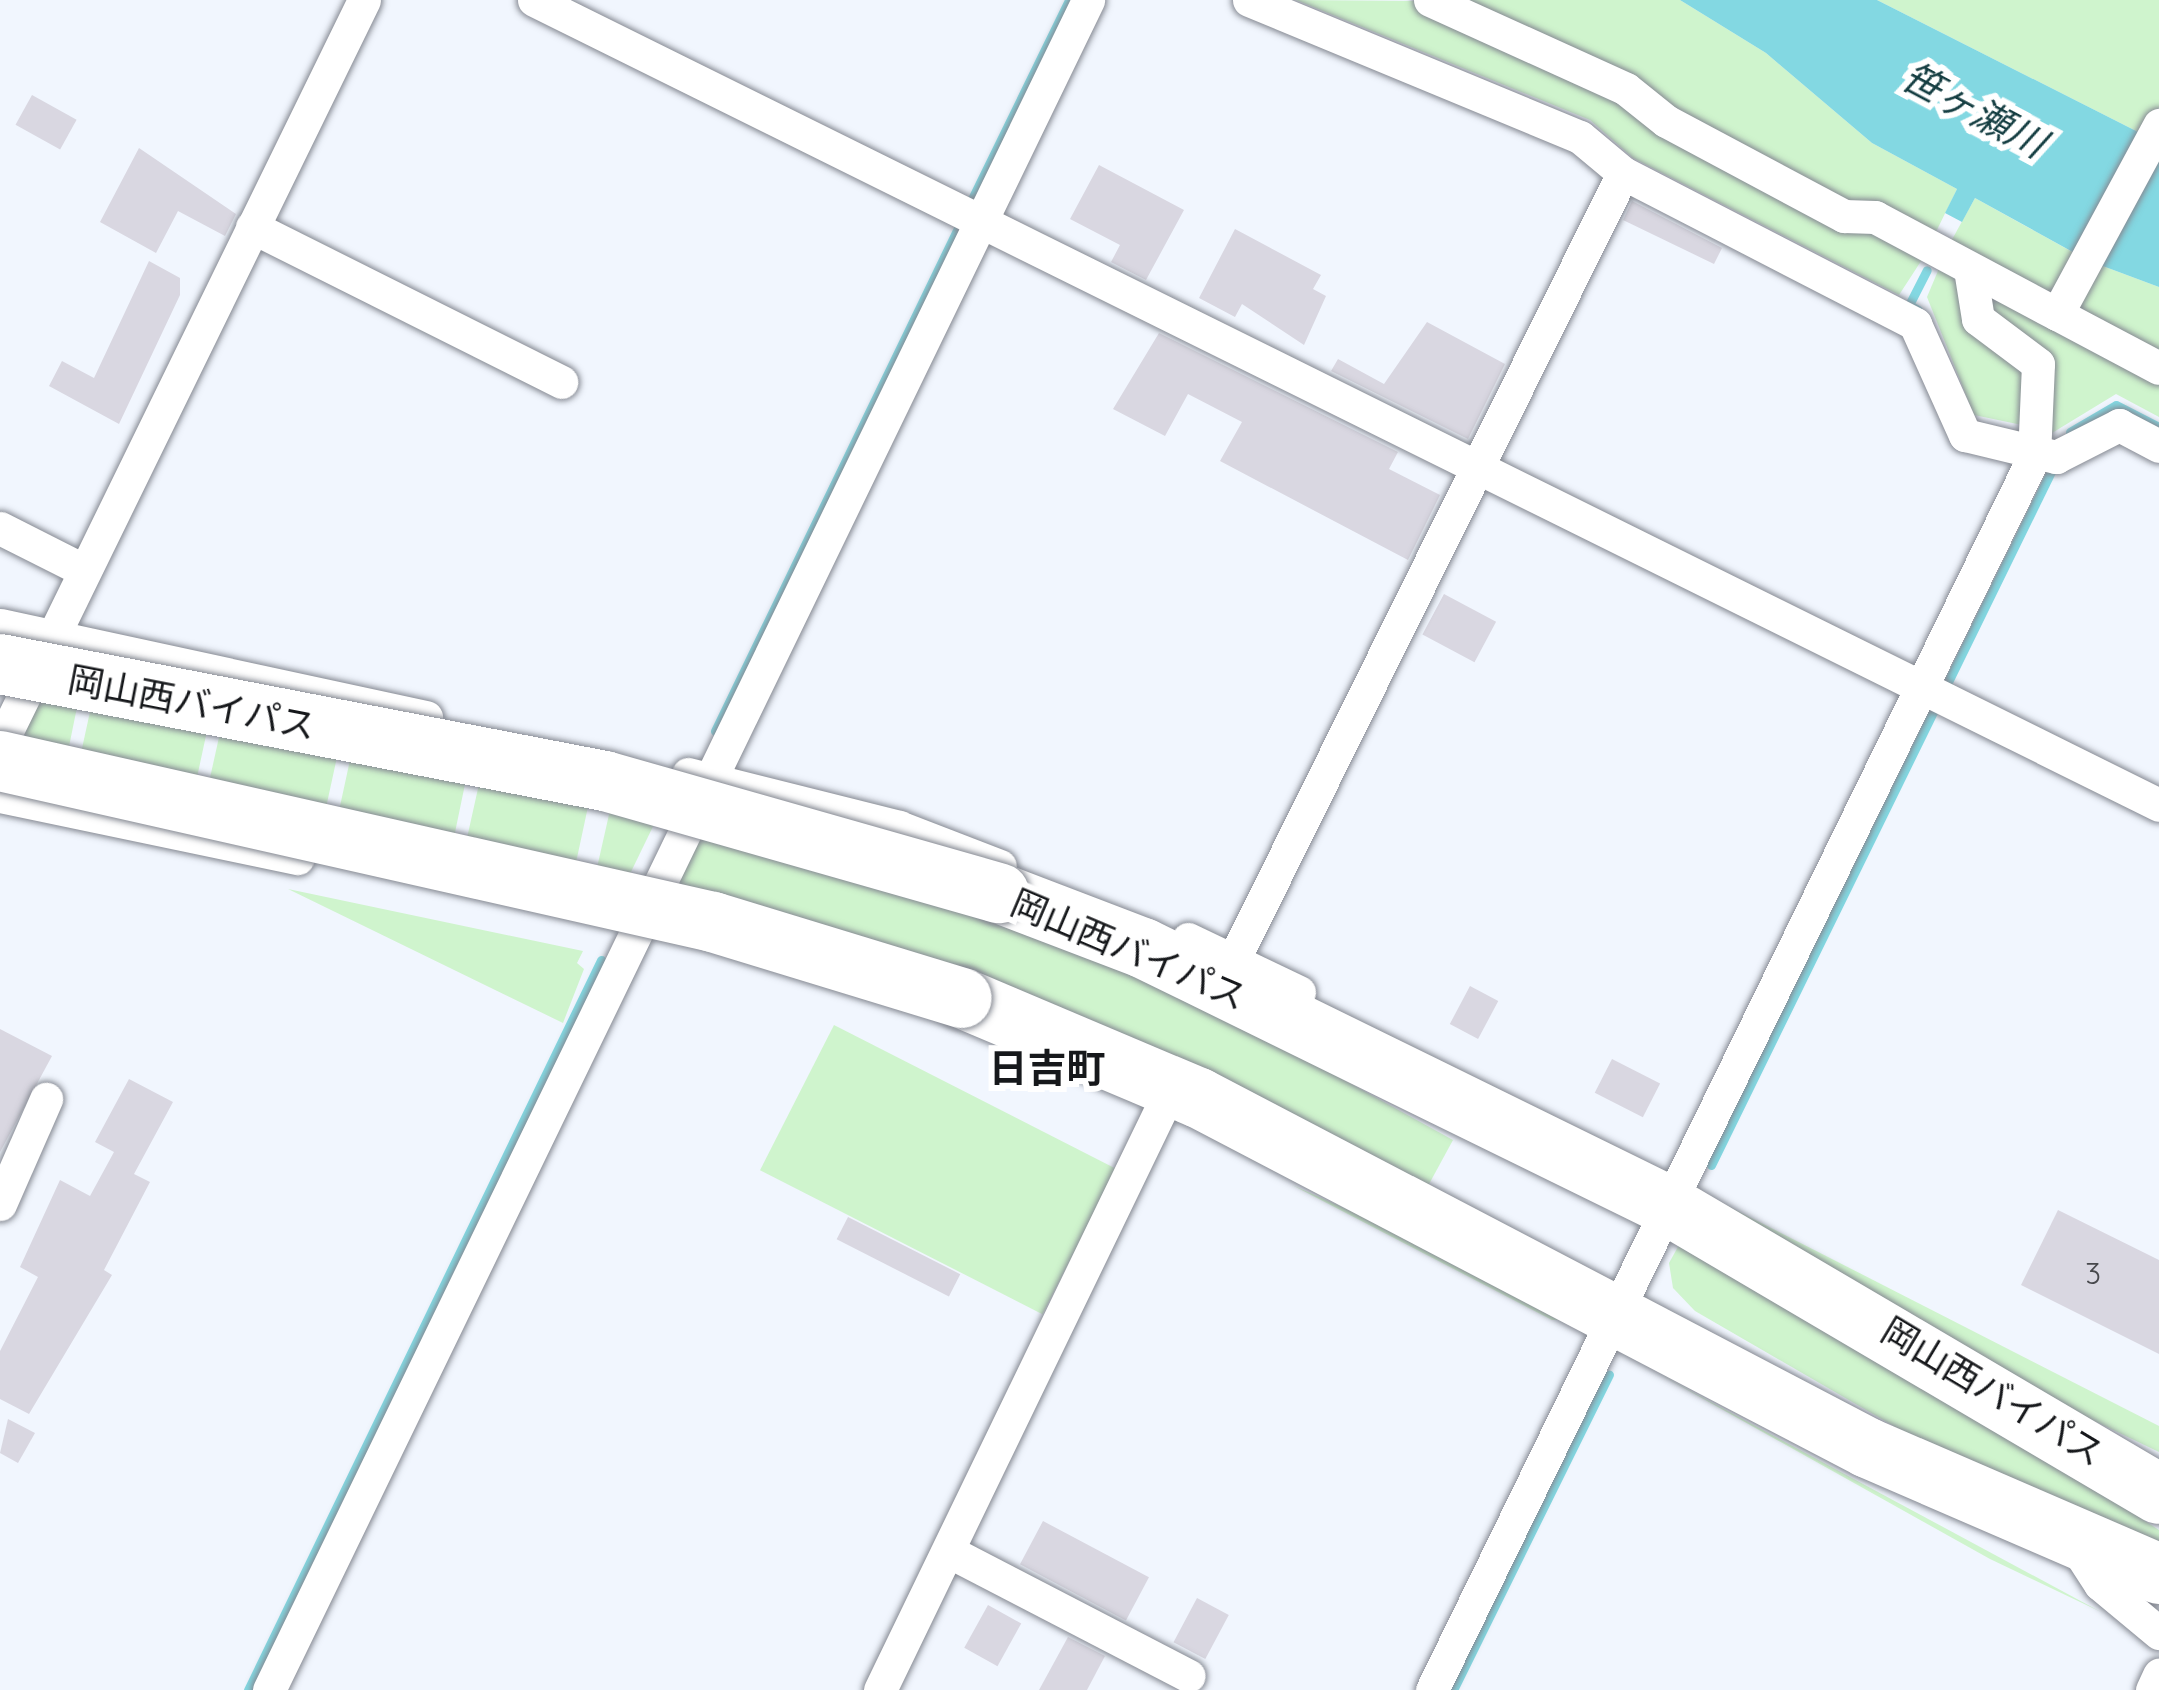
<!DOCTYPE html>
<meta charset="utf-8">
<style>
body{margin:0}
#map{position:relative;width:2159px;height:1690px;overflow:hidden;background:#f1f6fe;font-family:Quicksand,"Noto Sans JP",sans-serif}
div>[style]{position:absolute}
.green>*{inset:0;background:#cff4cd;transform-origin:0 0}
.water>*{inset:0;background:#83d8e2}
.stream>*{height:9px;margin:-4.5px;padding:0 4.5px;transform-origin:4.5px;border-radius:4.5px;background:#83d8e2}
.building>*{inset:0;background:#d9d7e1;transform-origin:0 0}
.roads{filter:drop-shadow(0 0 3px #858992) drop-shadow(0 0 3px #858992)}
.street>*{height:33px;margin:-16.5px;padding:0 16.5px;transform-origin:16.5px;border-radius:16.5px;background:#fff}
.highway>*{height:60px;margin:-30px;padding:0 30px;transform-origin:30px;border-radius:30px;background:#fff}
.bridges{filter:drop-shadow(0 0 3px #858992) drop-shadow(0 0 3px #858992)}
.highway-bridge>*{height:60px;margin:-30px;padding:0 30px;transform-origin:30px;border-radius:30px;background:#fff}
span{translate:-50% -50%;white-space:nowrap;text-align:center;line-height:1.15;-webkit-text-stroke:12px #fff;paint-order:stroke}
.number-label{font-size:30px;color:#47484c}
.number-label span{-webkit-text-stroke-width:0}
.street-label{font-size:36px;color:#16181b}
.water-label{font-size:39px;color:#153e42;font-style:italic}
.neighbourhood-label{font-size:39px;color:#16181b;font-weight:700}
</style>
<div id="map">
<div class="green">
<i style="clip-path:polygon(1296px 0,1417px 1px,1927px 252px,1899px 295px,1633px 158px,1590px 120px)"></i>
<i style="clip-path:polygon(1446px 0,1680px 0,1766px 53px,1872px 143px,1957px 189px,1933px 238px,1844px 208px)"></i>
<i style="clip-path:polygon(1877px 0,2159px 0,2159px 107px,2144px 135px)"></i>
<i style="left:1975px;top:198px;width:120px;height:56px;rotate:29deg"></i>
<i style="clip-path:polygon(1943px 259px,2023px 356px,2022px 425px,1974px 415px,1927px 297px)"></i>
<i style="clip-path:polygon(2092px 262px,2159px 287px,2159px 358px,2066px 309px)"></i>
<i style="clip-path:polygon(1979px 282px,2159px 376px,2159px 417px,2116px 394px,2052px 433px,2038px 430px,2048px 357px,1989px 314px)"></i>
<i style="clip-path:polygon(evenodd,84px 653px,598px 760px,568px 900px,22px 789px,9px 774px,11px 756px,59px 662px,84px 653px,86px 663px,100px 666px,74px 785px,62px 781px,86px 663px,84px 653px,216px 689px,229px 692px,202px 814px,190px 810px,216px 689px,84px 653px,347px 711px,360px 714px,332px 843px,319px 840px,347px 711px,84px 653px,475px 736px,489px 739px,459px 874px,447px 871px,475px 736px)"></i>
<i style="clip-path:polygon(620px 766px,676px 779px,613px 909px,589px 903px)"></i>
<i style="clip-path:polygon(721px 794px,1150px 973px,1453px 1140px,1428px 1186px,660px 922px)"></i>
<i style="clip-path:polygon(288px 889px,583px 951px,577px 963px,584px 969px,563px 1023px)"></i>
<i style="left:834px;top:1025px;width:317px;height:163px;rotate:27deg"></i>
<i style="clip-path:polygon(1292px 1185px,1498px 1276px,1560px 1320px,1552px 1320px)"></i>
<i style="clip-path:polygon(1693px 1188px,2159px 1426px,2159px 1452px,2086px 1417px)"></i>
<i style="clip-path:polygon(1679px 1245px,2040px 1453px,2159px 1530px,2159px 1549px,1904px 1432px,1695px 1311px,1673px 1288px,1669px 1263px)"></i>
<i style="clip-path:polygon(1657px 1373px,2101px 1612px,1990px 1559px)"></i>
</div>
<div class="water">
<i style="clip-path:polygon(1680px 0,1877px 0,2144px 135px,2080px 256px,1975px 198px,1962px 222px,1945px 213px,1957px 189px,1872px 143px,1766px 53px)"></i>
<i style="clip-path:polygon(2159px 142px,2159px 287px,2092px 262px)"></i>
</div>
<div class="stream">
<i style="left:971px;top:201px;width:224px;rotate:-64deg"></i>
<i style="left:1918px;top:310px;width:10px;rotate:-151deg"></i>
<i style="left:1909px;top:305px;width:39px;rotate:-63deg"></i>
<i style="left:2070px;top:432px;width:53px;rotate:-30.4deg"></i>
<i style="left:2116px;top:405px;width:48px;rotate:27.1deg"></i>
<i style="left:1945px;top:688px;width:245px;rotate:-63.9deg"></i>
<i style="left:715px;top:731px;width:559px;rotate:-64.21deg"></i>
<i style="left:1711px;top:1165px;width:507px;rotate:-63.89deg"></i>
<i style="left:248px;top:1690px;width:811px;rotate:-64.19deg"></i>
<i style="left:1453px;top:1690px;width:352px;rotate:-63.7deg"></i>
</div>
<div class="building">
<i style="left:32px;top:95px;width:51px;height:34px;rotate:29deg"></i>
<i style="clip-path:polygon(139px 148px,236px 214px,225px 236px,178px 211px,156px 253px,100px 222px)"></i>
<i style="clip-path:polygon(1099px 165px,1184px 210px,1146px 280px,1111px 262px,1120px 245px,1070px 219px)"></i>
<i style="clip-path:polygon(1632px 201px,1722px 248px,1714px 264px,1623px 220px)"></i>
<i style="clip-path:polygon(1235px 229px,1321px 275px,1313px 289px,1326px 296px,1304px 345px,1242px 304px,1235px 317px,1199px 298px)"></i>
<i style="clip-path:polygon(149px 261px,180px 278px,180px 295px,119px 424px,49px 386px,62px 361px,94px 378px)"></i>
<i style="clip-path:polygon(1427px 322px,1505px 364px,1468px 439px,1331px 371px,1338px 359px,1384px 384px)"></i>
<i style="clip-path:polygon(1159px 333px,1398px 452px,1389px 469px,1440px 495px,1408px 560px,1220px 461px,1242px 422px,1188px 394px,1165px 436px,1113px 409px)"></i>
<i style="left:1444px;top:594px;width:59px;height:46px;rotate:28deg"></i>
<i style="left:1470px;top:986px;width:32px;height:43px;rotate:28deg"></i>
<i style="clip-path:polygon(0 1029px,52px 1056px,0 1152px)"></i>
<i style="left:1612px;top:1059px;width:54px;height:38px;rotate:27deg"></i>
<i style="clip-path:polygon(129px 1079px,173px 1102px,134px 1174px,150px 1182px,104px 1270px,112px 1275px,29px 1414px,0 1399px,0 1351px,38px 1277px,20px 1267px,60px 1180px,90px 1196px,114px 1152px,95px 1142px)"></i>
<i style="clip-path:polygon(2058px 1210px,2159px 1260px,2159px 1354px,2021px 1285px)"></i>
<i style="left:848px;top:1217px;width:126px;height:25px;rotate:27deg"></i>
<i style="clip-path:polygon(8px 1419px,35px 1433px,18px 1463px,0 1453px)"></i>
<i style="left:1043px;top:1521px;width:120px;height:49px;rotate:28deg"></i>
<i style="left:1197px;top:1598px;width:36px;height:50px;rotate:28deg"></i>
<i style="left:988px;top:1605px;width:38px;height:49px;rotate:29deg"></i>
<i style="clip-path:polygon(1068px 1637px,1105px 1656px,1087px 1690px,1039px 1690px)"></i>
</div>
<div class="roads">
<div class="street">
<i style="left:534px;top:0;width:1813px;rotate:26.35deg"></i>
<i style="left:1249px;top:0;width:358px;rotate:22.5deg"></i>
<i style="left:1580px;top:137px;width:56px;rotate:39.9deg"></i>
<i style="left:1623px;top:173px;width:329px;rotate:27.3deg"></i>
<i style="left:1915px;top:324px;width:122px;rotate:65.8deg"></i>
<i style="left:1965px;top:435px;width:94px;rotate:13.6deg"></i>
<i style="left:2056px;top:457px;width:71px;rotate:-26.9deg"></i>
<i style="left:2119px;top:425px;width:45px;rotate:27.7deg"></i>
<i style="left:1430px;top:0;width:215px;rotate:24.4deg"></i>
<i style="left:1626px;top:89px;width:51px;rotate:38.7deg"></i>
<i style="left:1666px;top:121px;width:202px;rotate:28.1deg"></i>
<i style="left:1844px;top:216px;width:31px;rotate:2deg"></i>
<i style="left:1875px;top:217px;width:206px;rotate:28.1deg"></i>
<i style="left:2057px;top:314px;width:215px;rotate:-61.6deg"></i>
<i style="left:252px;top:227px;width:346px;rotate:26.6deg"></i>
<i style="left:2057px;top:314px;width:115px;rotate:27.9deg"></i>
<i style="left:0;top:528px;width:93px;rotate:26.8deg"></i>
<i style="left:0;top:625px;width:436px;rotate:12.2deg"></i>
<i style="left:0;top:745px;width:829px;rotate:-63.96deg"></i>
<i style="left:688px;top:774px;width:218px;rotate:14.1deg"></i>
<i style="left:899px;top:827px;width:108px;rotate:21.1deg"></i>
<i style="left:0;top:796px;width:304px;rotate:11.8deg"></i>
<i style="left:1188px;top:939px;width:123px;rotate:25.5deg"></i>
<i style="left:1234px;top:959px;width:877px;rotate:-63.67deg"></i>
<i style="left:0;top:1204px;width:115px;rotate:-66.3deg"></i>
<i style="left:2074px;top:1544px;width:48px;rotate:57deg"></i>
<i style="left:2100px;top:1584px;width:77px;rotate:39.7deg"></i>
<i style="left:948px;top:1551px;width:271px;rotate:27.4deg"></i>
<i style="left:269px;top:1690px;width:1878px;rotate:-64.14deg"></i>
<i style="left:880px;top:1690px;width:645px;rotate:-64.19deg"></i>
<i style="left:1432px;top:1690px;width:1373px;rotate:-63.99deg"></i>
<i style="left:2034px;top:456px;width:92px;rotate:-87.5deg"></i>
<i style="left:2038px;top:364px;width:75px;rotate:-143.1deg"></i>
<i style="left:1978px;top:319px;width:51px;rotate:-99.1deg"></i>
<i style="left:2152px;top:1690px;width:17px;rotate:-65deg"></i>
</div>
<div class="highway">
<i style="left:999px;top:893px;width:154px;rotate:20.9deg"></i>
<i style="left:1143px;top:948px;width:586px;rotate:26.13deg"></i>
<i style="left:1669px;top:1206px;width:568px;rotate:30.45deg"></i>
<i style="left:962px;top:998px;width:257px;rotate:22.9deg"></i>
<i style="left:1199px;top:1098px;width:755px;rotate:27.62deg"></i>
<i style="left:1868px;top:1448px;width:317px;rotate:23.4deg"></i>
</div>
</div>
<div class="bridges">
<div class="highway-bridge">
<i style="left:0;top:664px;width:616px;rotate:10.95deg"></i>
<i style="left:605px;top:781px;width:410px;rotate:15.9deg"></i>
<i style="left:0;top:761px;width:731px;rotate:12.72deg"></i>
<i style="left:713px;top:922px;width:260px;rotate:17deg"></i>
</div>
</div>
<div class="number-label">
<span style="left:2093px;top:1273px">3</span>
</div>
<div class="street-label">
<span style="left:192px;top:702px;rotate:11deg">岡山西バイパス</span>
<span style="left:1129px;top:949px;rotate:23deg">岡山西バイパス</span>
<span style="left:1993px;top:1391px;rotate:31deg">岡山西バイパス</span>
</div>
<div class="water-label">
<span style="left:1974px;top:110px;rotate:28deg">笹ヶ瀬川</span>
</div>
<div class="neighbourhood-label">
<span style="left:1047px;top:1068px">日吉町</span>
</div>
</div>
